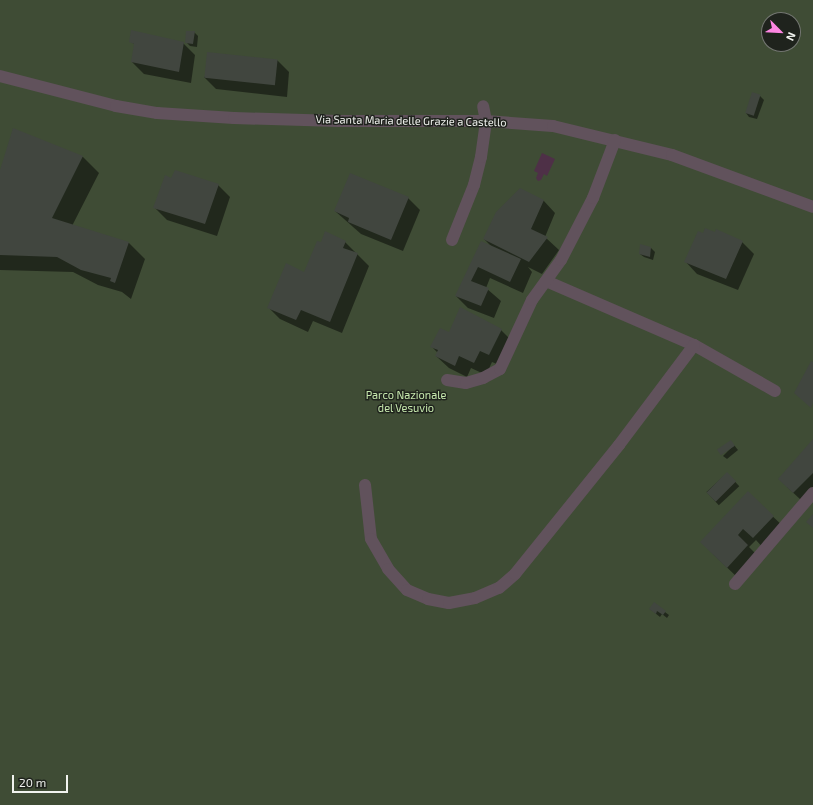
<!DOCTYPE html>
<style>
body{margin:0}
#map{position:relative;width:813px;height:805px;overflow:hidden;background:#1f231d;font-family:"Exo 2",sans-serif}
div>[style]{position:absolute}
.green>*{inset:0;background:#3f4c35}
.water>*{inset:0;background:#4e3047}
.shadow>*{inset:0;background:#0007;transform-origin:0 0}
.building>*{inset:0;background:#41463f;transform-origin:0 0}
.minor>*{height:12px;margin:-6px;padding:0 6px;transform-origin:6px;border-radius:6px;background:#61525c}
span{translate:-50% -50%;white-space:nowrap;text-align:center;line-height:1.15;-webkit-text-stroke:3px #1f231d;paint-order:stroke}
.street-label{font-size:11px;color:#f1f3ef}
.park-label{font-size:11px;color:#c7e9ae}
.north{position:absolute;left:761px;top:12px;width:40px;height:40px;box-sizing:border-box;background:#1f231d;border:1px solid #737671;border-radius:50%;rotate:114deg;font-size:11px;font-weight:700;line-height:16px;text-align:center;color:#f1f3ef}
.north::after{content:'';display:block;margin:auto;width:14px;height:18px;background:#fd86e2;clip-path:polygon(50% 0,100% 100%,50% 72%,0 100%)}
.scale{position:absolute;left:12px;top:775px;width:56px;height:18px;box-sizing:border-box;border:2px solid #f1f3ef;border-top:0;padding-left:5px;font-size:12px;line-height:14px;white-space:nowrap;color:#f1f3ef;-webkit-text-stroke:3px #1f231d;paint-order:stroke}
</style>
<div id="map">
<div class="green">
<i style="clip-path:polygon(evenodd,0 0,813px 0,813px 805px,0 805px,0 0,769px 20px,793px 20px,793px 44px,769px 44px,769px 20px)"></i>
</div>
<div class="water">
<i style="clip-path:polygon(542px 153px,555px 159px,547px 176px,544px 174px,541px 180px,538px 181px,536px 178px,538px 173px,534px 171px)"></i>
</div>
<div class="shadow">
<i style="clip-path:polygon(194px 32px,198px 36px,197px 47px,190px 46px,186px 42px)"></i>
<i style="clip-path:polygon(130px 41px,183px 43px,195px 55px,191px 83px,144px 74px,132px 62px,135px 45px)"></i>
<i style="clip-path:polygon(277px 60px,289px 72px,287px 97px,216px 89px,204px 77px)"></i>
<i style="clip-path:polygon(760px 96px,764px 100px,757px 119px,749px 117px,746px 113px)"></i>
<i style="clip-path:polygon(13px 130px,83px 157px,99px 173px,72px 226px,129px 243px,145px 259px,131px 299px,122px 292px,98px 285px,73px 272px,0 270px,0 173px)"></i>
<i style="clip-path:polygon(172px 179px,218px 185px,230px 197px,217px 236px,167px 220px,155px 208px)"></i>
<i style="clip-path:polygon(408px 198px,420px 210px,403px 251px,361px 234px,335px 211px)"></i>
<i style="clip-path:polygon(543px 200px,555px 213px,545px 237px,559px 250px,542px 274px,528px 267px,532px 272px,523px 293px,490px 278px,486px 288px,501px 301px,494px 318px,468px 308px,456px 296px,492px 247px,484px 239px)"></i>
<i style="clip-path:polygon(345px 242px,369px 266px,342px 333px,313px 321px,308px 332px,280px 319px,268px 307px,305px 273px)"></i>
<i style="clip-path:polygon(742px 242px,754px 254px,738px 290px,697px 274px,685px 261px)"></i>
<i style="clip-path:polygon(651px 248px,655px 252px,653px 260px,644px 257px,640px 254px)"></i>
<i style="clip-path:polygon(501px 330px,513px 342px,502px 366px,492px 362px,486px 375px,471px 368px,467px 377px,449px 368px,436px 356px,438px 353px,432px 347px)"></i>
<i style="clip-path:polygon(813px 441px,813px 489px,801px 500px,787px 487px)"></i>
<i style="clip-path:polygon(734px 445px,738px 450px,727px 459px,723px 456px)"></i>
<i style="left:727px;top:473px;width:18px;height:28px;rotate:47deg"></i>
<i style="clip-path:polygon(748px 493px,785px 528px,765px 550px,756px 540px,749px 547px,760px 558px,739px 579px,713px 554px)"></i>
<i style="clip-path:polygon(654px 604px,669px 615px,667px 618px,662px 614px,660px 617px,650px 609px)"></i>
</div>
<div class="building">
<i style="clip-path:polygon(131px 30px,184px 42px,179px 72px,131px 62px,134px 44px,129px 42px)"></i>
<i style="clip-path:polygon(186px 31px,195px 31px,193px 44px,185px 43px)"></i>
<i style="left:207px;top:52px;width:71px;height:26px;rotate:6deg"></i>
<i style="left:752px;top:92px;width:9px;height:22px;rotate:18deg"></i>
<i style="clip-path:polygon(13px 128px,83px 156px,52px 218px,129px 242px,115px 283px,110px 281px,111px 278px,81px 270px,57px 257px,0 255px,0 170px)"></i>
<i style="clip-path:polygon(175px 170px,219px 184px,205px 224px,153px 208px,165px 175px,171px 178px)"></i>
<i style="clip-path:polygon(350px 173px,409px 197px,391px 240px,348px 222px,349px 218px,334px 211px)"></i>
<i style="clip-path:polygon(520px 188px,544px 200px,531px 229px,548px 237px,529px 262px,483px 239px,496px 212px)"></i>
<i style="clip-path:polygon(705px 228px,715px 232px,716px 229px,743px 241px,726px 279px,684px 262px,698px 231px,703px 233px)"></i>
<i style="clip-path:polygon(325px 231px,346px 241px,343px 248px,358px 253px,330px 322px,301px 310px,296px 320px,267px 308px,286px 263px,304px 272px,317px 241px,321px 242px)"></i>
<i style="clip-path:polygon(481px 241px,521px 259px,510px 282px,478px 267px,471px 281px,489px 288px,481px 306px,455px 296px)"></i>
<i style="clip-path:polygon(640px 244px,651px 247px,650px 257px,639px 254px)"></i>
<i style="clip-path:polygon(460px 307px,502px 329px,489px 355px,480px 351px,474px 363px,459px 356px,455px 366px,435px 356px,438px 350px,430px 347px,440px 328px,449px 332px)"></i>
<i style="clip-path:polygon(811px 361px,813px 362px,813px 403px,811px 408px,794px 393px)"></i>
<i style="clip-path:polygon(813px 439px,813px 473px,793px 493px,778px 479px)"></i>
<i style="left:731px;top:440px;width:7px;height:17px;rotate:56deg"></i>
<i style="left:727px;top:472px;width:13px;height:29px;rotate:45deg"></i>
<i style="clip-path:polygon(748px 491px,774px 516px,753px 538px,743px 529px,738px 535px,748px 545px,727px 568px,700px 542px)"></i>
<i style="clip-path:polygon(813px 514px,813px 528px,806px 522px)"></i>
<i style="clip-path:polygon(654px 602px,666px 611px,663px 615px,657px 611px,656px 614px,649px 609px)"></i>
</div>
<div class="minor">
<i style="left:0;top:76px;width:120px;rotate:14.5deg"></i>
<i style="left:116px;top:106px;width:42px;rotate:9.7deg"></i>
<i style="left:157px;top:113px;width:77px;rotate:3.7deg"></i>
<i style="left:234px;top:118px;width:104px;rotate:1.7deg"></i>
<i style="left:338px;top:121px;width:148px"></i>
<i style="left:486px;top:121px;width:67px;rotate:4.3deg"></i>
<i style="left:553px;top:126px;width:122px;rotate:13.7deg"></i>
<i style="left:672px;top:155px;width:150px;rotate:20.2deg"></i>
<i style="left:452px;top:240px;width:59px;rotate:-68.2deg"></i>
<i style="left:474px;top:185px;width:29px;rotate:-76deg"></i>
<i style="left:481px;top:157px;width:36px;rotate:-82deg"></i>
<i style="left:486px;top:121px;width:15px;rotate:-101deg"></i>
<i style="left:546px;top:281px;width:161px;rotate:23.4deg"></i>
<i style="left:694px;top:345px;width:93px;rotate:29.6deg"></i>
<i style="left:447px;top:380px;width:19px;rotate:9deg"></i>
<i style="left:466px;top:383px;width:18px;rotate:-16deg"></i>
<i style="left:483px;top:378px;width:19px;rotate:-28deg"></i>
<i style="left:500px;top:369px;width:76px;rotate:-65.1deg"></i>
<i style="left:532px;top:300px;width:49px;rotate:-54.1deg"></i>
<i style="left:561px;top:260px;width:70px;rotate:-62.7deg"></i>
<i style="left:593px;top:198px;width:62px;rotate:-69.2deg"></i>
<i style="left:365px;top:485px;width:54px;rotate:83.7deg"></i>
<i style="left:371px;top:539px;width:34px;rotate:60deg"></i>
<i style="left:388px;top:569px;width:28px;rotate:48deg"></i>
<i style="left:407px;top:590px;width:23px;rotate:23deg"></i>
<i style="left:428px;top:599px;width:21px;rotate:11deg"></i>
<i style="left:449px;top:603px;width:26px;rotate:-11deg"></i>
<i style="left:475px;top:598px;width:26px;rotate:-23deg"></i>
<i style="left:499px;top:588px;width:21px;rotate:-41deg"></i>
<i style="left:515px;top:574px;width:166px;rotate:-51.1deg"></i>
<i style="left:619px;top:445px;width:125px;rotate:-53.1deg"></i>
<i style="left:735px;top:584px;width:120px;rotate:-49.4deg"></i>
</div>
<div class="street-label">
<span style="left:411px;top:121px;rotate:1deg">Via Santa Maria delle Grazie a Castello</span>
</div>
<div class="park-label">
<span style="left:406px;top:402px">Parco Nazionale<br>del Vesuvio</span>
</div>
<div class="north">N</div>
<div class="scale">20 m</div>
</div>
